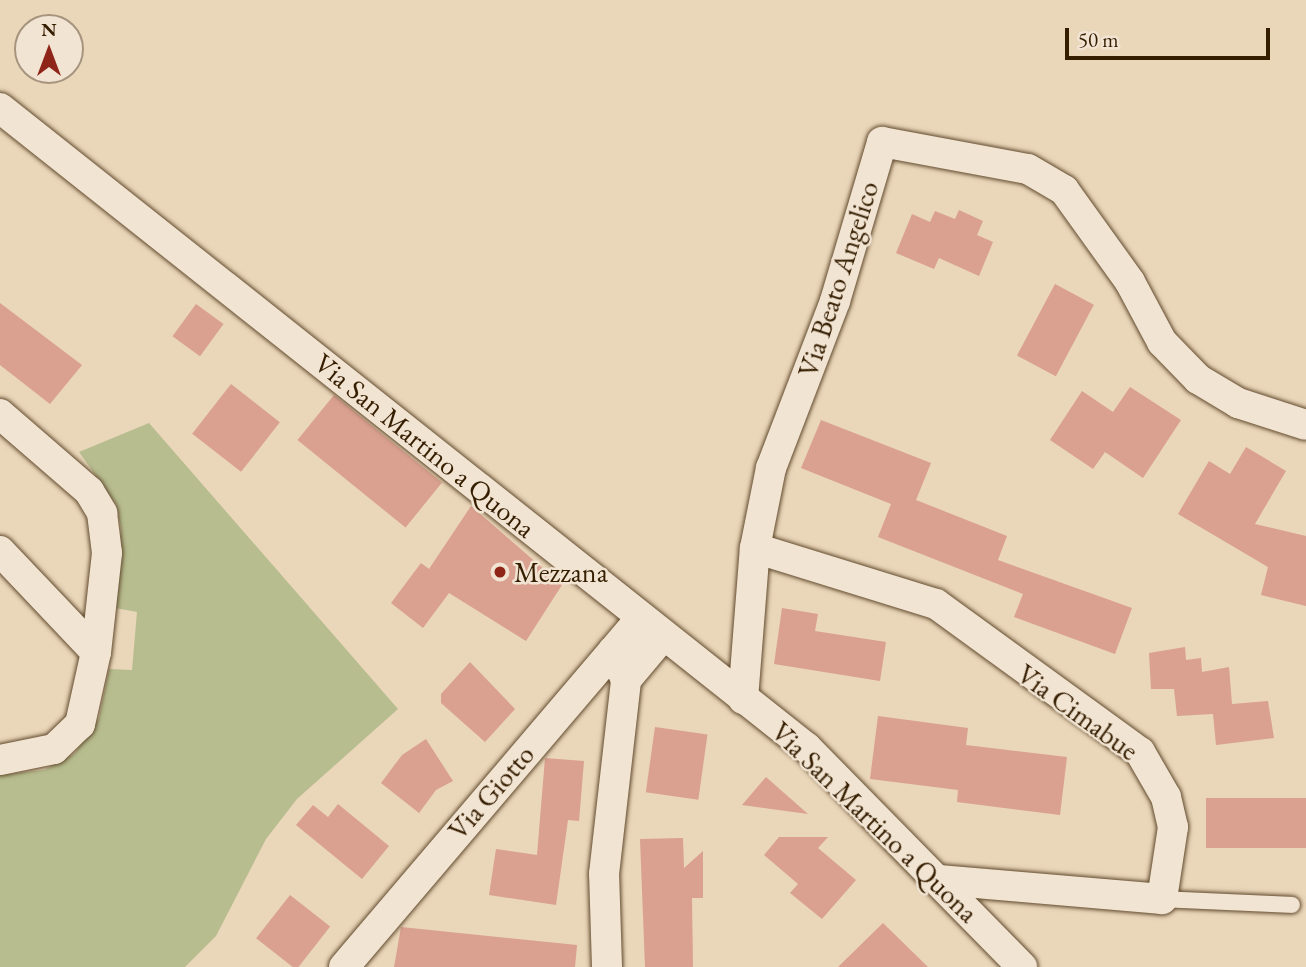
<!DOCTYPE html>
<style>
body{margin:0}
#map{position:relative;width:1306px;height:967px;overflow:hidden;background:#ead6b9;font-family:"EB Garamond",serif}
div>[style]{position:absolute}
.green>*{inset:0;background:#b7bd8f}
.building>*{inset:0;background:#daa090;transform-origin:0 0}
.roads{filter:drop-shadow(0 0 2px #624b2e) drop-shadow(0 0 2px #624b2e)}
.service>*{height:16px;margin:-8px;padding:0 8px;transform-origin:8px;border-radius:8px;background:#f1e4d2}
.minor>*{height:30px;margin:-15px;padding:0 15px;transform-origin:15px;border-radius:15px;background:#f1e4d2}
.dots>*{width:19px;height:19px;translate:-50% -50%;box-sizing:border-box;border:4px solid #f1e4d2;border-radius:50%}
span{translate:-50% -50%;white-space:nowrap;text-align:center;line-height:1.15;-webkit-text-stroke:5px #f1e4d2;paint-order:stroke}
.street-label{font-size:28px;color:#351d00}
.poi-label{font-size:28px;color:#351d00}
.left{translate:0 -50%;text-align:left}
.north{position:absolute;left:14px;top:14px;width:70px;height:70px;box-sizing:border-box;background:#f1e4d2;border:2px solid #a6947e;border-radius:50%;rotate:0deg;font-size:19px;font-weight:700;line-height:28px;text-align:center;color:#351d00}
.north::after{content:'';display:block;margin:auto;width:24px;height:32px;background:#8f2418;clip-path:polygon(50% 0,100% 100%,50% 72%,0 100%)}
.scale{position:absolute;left:1065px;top:28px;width:205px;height:32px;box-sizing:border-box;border:4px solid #351d00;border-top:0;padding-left:9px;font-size:21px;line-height:24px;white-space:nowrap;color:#351d00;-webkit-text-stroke:5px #f1e4d2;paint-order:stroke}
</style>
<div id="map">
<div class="green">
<i style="clip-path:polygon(149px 423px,398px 709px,297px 799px,266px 839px,216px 936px,185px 967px,0 967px,0 775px,44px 770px,74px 754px,99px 718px,109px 669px,132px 670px,137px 612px,115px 608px,121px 528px,116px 504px,79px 452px)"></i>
</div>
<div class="building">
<i style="clip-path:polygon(959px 210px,983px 221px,977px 235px,993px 242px,979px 276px,939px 258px,934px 269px,896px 253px,912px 214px,930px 222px,935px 211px,955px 219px)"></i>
<i style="left:1055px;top:284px;width:44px;height:81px;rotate:28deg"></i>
<i style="clip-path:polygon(0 303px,82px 365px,50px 404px,0 365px)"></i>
<i style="left:196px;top:304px;width:34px;height:40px;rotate:36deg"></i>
<i style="left:231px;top:384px;width:62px;height:63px;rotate:38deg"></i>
<i style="clip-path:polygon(1130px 387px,1181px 420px,1143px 478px,1105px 452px,1093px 469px,1050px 440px,1082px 391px,1113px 412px)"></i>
<i style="left:334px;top:395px;width:139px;height:58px;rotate:39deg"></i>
<i style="clip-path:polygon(821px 420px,931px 463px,916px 500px,1007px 536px,998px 560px,1132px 608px,1115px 654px,1014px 617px,1023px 594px,878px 537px,891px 504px,801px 468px)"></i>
<i style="clip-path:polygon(1246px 447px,1286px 471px,1255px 524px,1306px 536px,1306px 606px,1261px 595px,1268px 567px,1178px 514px,1209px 461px,1230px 474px)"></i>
<i style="clip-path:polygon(471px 506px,562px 585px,526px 641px,449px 593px,423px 628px,391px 603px,421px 563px,429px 569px)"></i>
<i style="clip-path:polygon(782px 608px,818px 614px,815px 631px,886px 642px,880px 681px,774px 664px)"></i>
<i style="clip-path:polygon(1185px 647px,1186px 660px,1201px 658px,1202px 672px,1229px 667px,1232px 704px,1268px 701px,1274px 738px,1216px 745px,1213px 714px,1177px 716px,1174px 689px,1151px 689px,1149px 653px)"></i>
<i style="clip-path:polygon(470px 662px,515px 709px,485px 742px,441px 703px,441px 694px)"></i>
<i style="clip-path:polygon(878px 716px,968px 728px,966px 745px,1067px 757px,1060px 815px,957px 802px,958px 790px,870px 779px)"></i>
<i style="left:655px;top:727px;width:53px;height:66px;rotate:8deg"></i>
<i style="clip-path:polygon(426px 739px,453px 781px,436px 790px,419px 813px,381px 783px,402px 755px)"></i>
<i style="clip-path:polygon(545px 758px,584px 761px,579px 821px,568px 820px,556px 905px,489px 895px,496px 849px,537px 855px)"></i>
<i style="clip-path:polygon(766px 777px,808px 814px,742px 805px)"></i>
<i style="left:1306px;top:798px;width:50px;height:100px;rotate:90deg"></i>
<i style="clip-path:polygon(338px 804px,389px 846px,362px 879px,296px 825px,313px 805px,328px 817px)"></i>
<i style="clip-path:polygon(779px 837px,828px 837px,818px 848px,856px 880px,822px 919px,790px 893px,798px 884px,764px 855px)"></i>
<i style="clip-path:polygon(683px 838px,684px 868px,703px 851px,703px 898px,692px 898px,693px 967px,645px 967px,640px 839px)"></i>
<i style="left:290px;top:895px;width:51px;height:55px;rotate:38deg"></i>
<i style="clip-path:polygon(883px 923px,928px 967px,838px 967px)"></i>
<i style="clip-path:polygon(401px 927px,577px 945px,575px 967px,394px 967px)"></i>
</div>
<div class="roads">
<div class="service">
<i style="left:1162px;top:899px;width:130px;rotate:2.6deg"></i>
</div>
<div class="minor">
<i style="left:0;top:108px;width:1030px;rotate:38.42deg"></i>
<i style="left:807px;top:748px;width:307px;rotate:45.5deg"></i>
<i style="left:0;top:414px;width:118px;rotate:40.9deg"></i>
<i style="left:89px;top:491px;width:26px;rotate:59deg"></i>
<i style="left:102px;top:513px;width:40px;rotate:82.9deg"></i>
<i style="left:107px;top:553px;width:100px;rotate:96.3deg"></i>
<i style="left:96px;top:652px;width:74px;rotate:102.5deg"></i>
<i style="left:80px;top:724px;width:36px;rotate:136deg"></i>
<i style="left:54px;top:749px;width:55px;rotate:168.5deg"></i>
<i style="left:755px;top:548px;width:189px;rotate:17.2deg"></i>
<i style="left:936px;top:604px;width:252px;rotate:36deg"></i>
<i style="left:1140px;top:752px;width:52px;rotate:60deg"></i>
<i style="left:1166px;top:797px;width:31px;rotate:77deg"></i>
<i style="left:1173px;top:827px;width:73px;rotate:98.7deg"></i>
<i style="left:1162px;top:899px;width:224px;rotate:-175.1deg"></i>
<i style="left:0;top:551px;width:139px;rotate:46.5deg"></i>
<i style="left:626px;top:680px;width:56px;rotate:-50.1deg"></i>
<i style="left:743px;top:699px;width:151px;rotate:-85.5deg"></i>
<i style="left:755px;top:548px;width:82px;rotate:-78.7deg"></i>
<i style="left:771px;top:468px;width:179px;rotate:-69deg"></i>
<i style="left:835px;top:301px;width:166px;rotate:-73.5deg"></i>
<i style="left:882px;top:142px;width:148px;rotate:10.5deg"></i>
<i style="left:1028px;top:169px;width:42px;rotate:30.3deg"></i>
<i style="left:1064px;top:190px;width:113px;rotate:54.3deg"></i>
<i style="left:1130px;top:282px;width:68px;rotate:61.9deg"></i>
<i style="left:1162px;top:342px;width:52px;rotate:45.8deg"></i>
<i style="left:1198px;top:379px;width:47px;rotate:31deg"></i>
<i style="left:1238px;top:403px;width:71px;rotate:17.9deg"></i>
<i style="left:344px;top:967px;width:457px;rotate:-49.6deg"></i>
<i style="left:607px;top:967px;width:93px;rotate:-91.8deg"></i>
<i style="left:604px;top:874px;width:195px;rotate:-83.5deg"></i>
<i style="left:626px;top:680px;width:32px;rotate:-114deg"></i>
</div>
</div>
<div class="dots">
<i style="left:500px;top:572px;background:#8f2418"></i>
</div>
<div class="street-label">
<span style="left:838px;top:279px;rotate:-72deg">Via Beato Angelico</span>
<span style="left:425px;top:445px;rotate:39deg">Via San Martino a Quona</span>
<span style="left:1078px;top:712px;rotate:36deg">Via Cimabue</span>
<span style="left:491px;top:792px;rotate:-49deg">Via Giotto</span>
<span style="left:875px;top:822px;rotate:44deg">Via San Martino a Quona</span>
</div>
<div class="poi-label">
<span class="left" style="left:514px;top:572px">Mezzana</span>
</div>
<div class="north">N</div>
<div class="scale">50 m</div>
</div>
